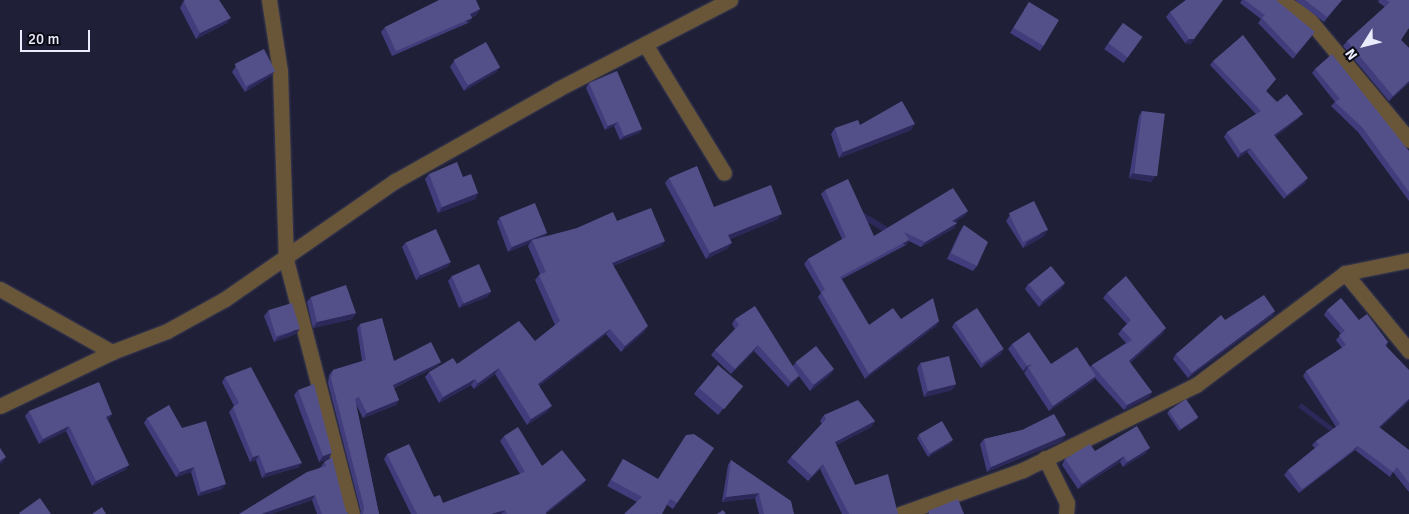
<!DOCTYPE html>
<style>
body{margin:0}
#map{position:relative;width:1409px;height:514px;overflow:hidden;background:#1f1f37;font-family:Signika,sans-serif}
div>[style]{position:absolute}
.roads{filter:drop-shadow(0 0 1px #3b3c53) drop-shadow(0 0 1px #3b3c53)}
.street>*{height:15px;margin:-7.5px;padding:0 7.5px;transform-origin:7.5px;border-radius:7.5px;background:#695639}
.wall>*{inset:0;background:#413d7c;transform-origin:0 0}
.shaded-wall>*{inset:0;background:#2c295a;transform-origin:0 0}
.building>*{inset:0;background:#535089;transform-origin:0 0}
span{translate:-50% -50%;white-space:nowrap;text-align:center;line-height:1.15;-webkit-text-stroke:4px #0a0a15;paint-order:stroke}
.north{position:absolute;left:1339px;top:20px;width:50px;height:50px;-webkit-text-stroke:4px #0a0a15;paint-order:stroke;rotate:234deg;font-size:14px;font-weight:700;line-height:20px;text-align:center;color:#eaebfc}
.north::after{content:'';display:block;margin:auto;width:18px;height:22px;background:#eaebfc;clip-path:polygon(50% 0,100% 100%,50% 72%,0 100%)}
.scale{position:absolute;left:20px;top:30px;width:70px;height:22px;box-sizing:border-box;border:2px solid #eaebfc;border-top:0;padding-left:6px;font-size:15px;line-height:18px;white-space:nowrap;color:#eaebfc;-webkit-text-stroke:4px #0a0a15;paint-order:stroke}
</style>
<div id="map">
<div class="roads">
<div class="street">
<i style="left:269px;top:0;width:72px;rotate:81.2deg"></i>
<i style="left:280px;top:71px;width:189px;rotate:88.2deg"></i>
<i style="left:286px;top:260px;width:262px;rotate:75.4deg"></i>
<i style="left:1280px;top:0;width:32px;rotate:32deg"></i>
<i style="left:1307px;top:17px;width:160px;rotate:50.3deg"></i>
<i style="left:645px;top:44px;width:151px;rotate:58.5deg"></i>
<i style="left:1345px;top:273px;width:101px;rotate:50.6deg"></i>
<i style="left:0;top:289px;width:129px;rotate:29.4deg"></i>
<i style="left:0;top:406px;width:124px;rotate:-25.7deg"></i>
<i style="left:112px;top:352px;width:59px;rotate:-20.9deg"></i>
<i style="left:167px;top:331px;width:66px;rotate:-28.9deg"></i>
<i style="left:225px;top:299px;width:207px;rotate:-34.8deg"></i>
<i style="left:395px;top:181px;width:187px;rotate:-29.4deg"></i>
<i style="left:558px;top:89px;width:194px;rotate:-27.4deg"></i>
<i style="left:1045px;top:458px;width:50px;rotate:63.9deg"></i>
<i style="left:1067px;top:503px;width:11px;rotate:95deg"></i>
<i style="left:900px;top:514px;width:131px;rotate:-19.7deg"></i>
<i style="left:1023px;top:470px;width:193px;rotate:-26.2deg"></i>
<i style="left:1196px;top:385px;width:186px;rotate:-36.9deg"></i>
<i style="left:1345px;top:273px;width:65px;rotate:-11.5deg"></i>
</div>
</div>
<div class="wall">
<i style="clip-path:polygon(184px 0,219px 0,227px 23px,196px 39px,180px 8px)"></i>
<i style="clip-path:polygon(1186px 0,1191px 44px,1185px 43px,1166px 17px,1170px 12px)"></i>
<i style="clip-path:polygon(1242px 0,1276px 0,1311px 37px,1293px 59px,1258px 23px,1261px 19px,1240px 3px)"></i>
<i style="clip-path:polygon(1295px 0,1342px 0,1324px 22px)"></i>
<i style="clip-path:polygon(1379px 0,1409px 0,1401px 40px,1409px 48px,1409px 83px,1389px 101px,1343px 46px,1347px 41px,1385px 7px,1378px 2px)"></i>
<i style="clip-path:polygon(1029px 2px,1044px 45px,1040px 51px,1010px 33px)"></i>
<i style="clip-path:polygon(480px 9px,476px 15px,472px 17px,472px 18px,468px 23px,392px 56px,381px 32px,385px 27px)"></i>
<i style="left:1123px;top:23px;width:24px;height:32px;rotate:36deg"></i>
<i style="clip-path:polygon(454px 61px,500px 67px,496px 72px,464px 91px,450px 67px)"></i>
<i style="clip-path:polygon(1213px 61px,1276px 79px,1266px 91px,1277px 102px,1299px 118px,1275px 137px,1305px 183px,1284px 199px,1247px 152px,1238px 158px,1224px 137px,1227px 132px,1256px 114px,1210px 65px)"></i>
<i style="clip-path:polygon(236px 66px,271px 76px,245px 92px,232px 72px)"></i>
<i style="clip-path:polygon(1315px 69px,1409px 151px,1409px 201px,1358px 132px,1331px 106px,1335px 102px,1312px 73px)"></i>
<i style="clip-path:polygon(589px 83px,642px 129px,639px 133px,620px 140px,614px 126px,605px 130px,586px 88px)"></i>
<i style="clip-path:polygon(1142px 111px,1155px 176px,1151px 182px,1129px 178px,1139px 116px)"></i>
<i style="clip-path:polygon(860px 125px,911px 130px,839px 158px,831px 134px,835px 128px)"></i>
<i style="clip-path:polygon(429px 174px,463px 177px,478px 193px,475px 199px,438px 213px,425px 179px)"></i>
<i style="clip-path:polygon(669px 178px,714px 207px,778px 219px,730px 239px,728px 248px,706px 259px,665px 183px)"></i>
<i style="clip-path:polygon(825px 190px,874px 236px,968px 211px,964px 216px,955px 222px,957px 223px,954px 228px,921px 247px,909px 241px,906px 245px,842px 279px,869px 325px,901px 319px,939px 321px,936px 326px,865px 379px,818px 297px,821px 293px,804px 264px,808px 259px,842px 239px,821px 194px)"></i>
<i style="clip-path:polygon(1010px 215px,1044px 236px,1023px 248px,1006px 221px)"></i>
<i style="clip-path:polygon(500px 217px,547px 233px,544px 237px,617px 221px,665px 241px,661px 246px,613px 266px,644px 332px,621px 352px,606px 334px,539px 386px,548px 411px,527px 425px,495px 374px,474px 389px,471px 385px,439px 403px,425px 377px,429px 372px,535px 341px,555px 325px,535px 280px,539px 275px,540px 274px,528px 246px,530px 243px,508px 252px,497px 222px)"></i>
<i style="clip-path:polygon(964px 225px,977px 266px,973px 271px,947px 259px,960px 231px)"></i>
<i style="clip-path:polygon(406px 242px,451px 262px,447px 267px,416px 280px,402px 247px)"></i>
<i style="clip-path:polygon(452px 276px,491px 291px,487px 297px,459px 308px,448px 281px)"></i>
<i style="clip-path:polygon(1065px 283px,1061px 289px,1039px 307px,1025px 289px,1028px 284px)"></i>
<i style="clip-path:polygon(1107px 293px,1163px 333px,1130px 363px,1152px 392px,1149px 397px,1124px 410px,1095px 378px,1093px 381px,1049px 411px,1024px 373px,1026px 371px,1023px 371px,1008px 349px,1012px 344px,1051px 364px,1090px 367px,1092px 365px,1126px 343px,1118px 334px,1122px 329px,1127px 324px,1103px 298px)"></i>
<i style="clip-path:polygon(311px 297px,356px 313px,352px 319px,313px 328px,307px 302px)"></i>
<i style="clip-path:polygon(1327px 310px,1359px 320px,1388px 342px,1386px 346px,1409px 401px,1380px 428px,1409px 450px,1409px 492px,1393px 472px,1390px 477px,1355px 450px,1299px 493px,1284px 475px,1288px 470px,1315px 448px,1312px 445px,1316px 441px,1336px 427px,1303px 376px,1306px 371px,1342px 348px,1336px 340px,1341px 334px,1324px 315px)"></i>
<i style="clip-path:polygon(268px 311px,296px 334px,274px 342px,264px 316px)"></i>
<i style="clip-path:polygon(1275px 311px,1272px 316px,1188px 378px,1173px 359px,1176px 354px,1225px 320px)"></i>
<i style="clip-path:polygon(735px 319px,793px 366px,796px 362px,834px 369px,830px 375px,810px 391px,798px 375px,795px 381px,788px 387px,754px 351px,731px 374px,711px 355px,715px 350px,735px 329px,732px 324px)"></i>
<i style="clip-path:polygon(955px 322px,1001px 354px,981px 368px,952px 327px)"></i>
<i style="clip-path:polygon(360px 324px,394px 361px,441px 362px,437px 366px,394px 388px,399px 400px,396px 405px,363px 418px,356px 404px,379px 514px,360px 514px,361px 512px,328px 383px,329px 375px,333px 370px,362px 361px,357px 328px)"></i>
<i style="clip-path:polygon(921px 362px,956px 384px,952px 390px,924px 397px,917px 368px)"></i>
<i style="clip-path:polygon(225px 377px,299px 467px,262px 478px,256px 460px,250px 462px,229px 412px,234px 406px,222px 382px)"></i>
<i style="clip-path:polygon(743px 386px,718px 415px,694px 394px,698px 388px)"></i>
<i style="clip-path:polygon(298px 390px,328px 459px,319px 462px,294px 395px)"></i>
<i style="clip-path:polygon(29px 411px,112px 414px,108px 420px,129px 465px,125px 470px,92px 486px,66px 431px,39px 444px,25px 416px)"></i>
<i style="clip-path:polygon(1169px 411px,1198px 417px,1196px 420px,1179px 431px,1167px 413px)"></i>
<i style="clip-path:polygon(824px 415px,875px 421px,871px 427px,836px 445px,855px 485px,898px 514px,842px 514px,820px 469px,808px 481px,787px 462px,791px 457px,822px 424px,820px 421px)"></i>
<i style="clip-path:polygon(147px 418px,182px 428px,222px 489px,198px 496px,191px 472px,176px 477px,144px 423px)"></i>
<i style="clip-path:polygon(1022px 430px,1062px 441px,987px 472px,980px 444px,984px 439px)"></i>
<i style="clip-path:polygon(919px 435px,951px 443px,928px 457px,917px 438px)"></i>
<i style="clip-path:polygon(504px 436px,542px 466px,586px 480px,582px 485px,546px 514px,411px 514px,384px 459px,387px 454px,434px 497px,443px 503px,520px 474px,500px 441px)"></i>
<i style="clip-path:polygon(714px 448px,673px 509px,667px 505px,637px 502px,607px 486px,623px 459px,658px 479px)"></i>
<i style="clip-path:polygon(1095px 451px,1146px 453px,1123px 467px,1120px 462px,1078px 489px,1062px 465px,1065px 459px)"></i>
<i style="clip-path:polygon(731px 460px,794px 514px,759px 514px,755px 498px,722px 502px,728px 465px)"></i>
<i style="clip-path:polygon(324px 462px,346px 512px,349px 514px,317px 514px,312px 500px,271px 514px,239px 514px,321px 467px)"></i>
</div>
<div class="shaded-wall">
<i style="clip-path:polygon(1223px 0,1191px 44px,1185px 43px,1189px 39px)"></i>
<i style="clip-path:polygon(480px 9px,476px 15px,466px 19px,470px 14px)"></i>
<i style="clip-path:polygon(231px 18px,227px 23px,196px 39px,200px 33px)"></i>
<i style="left:472px;top:18px;width:6px;height:83px;rotate:129deg"></i>
<i style="clip-path:polygon(500px 67px,496px 72px,464px 91px,468px 86px)"></i>
<i style="clip-path:polygon(275px 71px,271px 76px,245px 92px,249px 86px)"></i>
<i style="clip-path:polygon(1409px 81px,1409px 83px,1389px 101px,1393px 96px)"></i>
<i style="clip-path:polygon(1303px 114px,1299px 118px,1271px 140px,1274px 135px)"></i>
<i style="clip-path:polygon(618px 122px,614px 126px,605px 130px,608px 126px)"></i>
<i style="clip-path:polygon(915px 124px,911px 130px,839px 158px,843px 152px)"></i>
<i style="clip-path:polygon(642px 129px,639px 133px,620px 140px,624px 136px)"></i>
<i style="clip-path:polygon(1250px 148px,1247px 152px,1238px 158px,1241px 153px)"></i>
<i style="clip-path:polygon(1133px 173px,1155px 176px,1151px 182px,1129px 178px)"></i>
<i style="clip-path:polygon(1308px 178px,1305px 183px,1284px 199px,1287px 195px)"></i>
<i style="clip-path:polygon(478px 193px,475px 199px,438px 213px,442px 207px)"></i>
<i style="clip-path:polygon(968px 211px,964px 216px,949px 226px,952px 221px)"></i>
<i style="clip-path:polygon(782px 214px,778px 219px,725px 241px,728px 235px)"></i>
<i style="clip-path:polygon(957px 223px,954px 228px,921px 247px,925px 242px)"></i>
<i style="clip-path:polygon(1048px 230px,1044px 236px,1023px 248px,1027px 242px)"></i>
<i style="clip-path:polygon(547px 233px,543px 238px,532px 240px,530px 243px,508px 252px,512px 247px)"></i>
<i style="left:909px;top:240px;width:6px;height:78px;rotate:121deg"></i>
<i style="clip-path:polygon(665px 241px,661px 246px,608px 268px,612px 263px)"></i>
<i style="clip-path:polygon(732px 243px,728px 248px,706px 259px,710px 253px)"></i>
<i style="clip-path:polygon(451px 262px,447px 267px,416px 280px,420px 275px)"></i>
<i style="clip-path:polygon(1065px 283px,1061px 289px,1039px 307px,1043px 301px)"></i>
<i style="clip-path:polygon(491px 291px,487px 297px,459px 308px,463px 303px)"></i>
<i style="clip-path:polygon(1275px 311px,1272px 316px,1188px 378px,1192px 373px)"></i>
<i style="clip-path:polygon(356px 313px,352px 319px,313px 328px,317px 322px)"></i>
<i style="clip-path:polygon(939px 321px,936px 326px,865px 379px,869px 374px)"></i>
<i style="clip-path:polygon(648px 326px,644px 332px,621px 352px,625px 346px)"></i>
<i style="clip-path:polygon(1166px 328px,1163px 333px,1125px 367px,1129px 361px)"></i>
<i style="clip-path:polygon(300px 329px,296px 334px,274px 342px,278px 337px)"></i>
<i style="clip-path:polygon(610px 329px,606px 334px,534px 390px,538px 384px)"></i>
<i style="clip-path:polygon(758px 345px,754px 351px,731px 374px,735px 369px)"></i>
<i style="clip-path:polygon(1004px 349px,1001px 354px,981px 368px,985px 363px)"></i>
<i style="clip-path:polygon(441px 362px,437px 366px,389px 390px,393px 385px)"></i>
<i style="clip-path:polygon(1034px 364px,1028px 367px,1026px 371px,1023px 371px,1027px 366px)"></i>
<i style="clip-path:polygon(499px 368px,495px 374px,474px 389px,478px 383px)"></i>
<i style="clip-path:polygon(834px 369px,830px 375px,810px 391px,814px 385px)"></i>
<i style="clip-path:polygon(799px 376px,795px 381px,788px 387px,791px 382px)"></i>
<i style="clip-path:polygon(1096px 376px,1093px 381px,1049px 411px,1053px 406px)"></i>
<i style="clip-path:polygon(475px 379px,471px 385px,439px 403px,443px 397px)"></i>
<i style="clip-path:polygon(956px 384px,952px 390px,924px 397px,928px 391px)"></i>
<i style="clip-path:polygon(1152px 392px,1149px 397px,1124px 410px,1127px 405px)"></i>
<i style="clip-path:polygon(1409px 399px,1409px 401px,1376px 432px,1379px 427px)"></i>
<i style="clip-path:polygon(399px 400px,396px 405px,363px 418px,367px 413px)"></i>
<i style="clip-path:polygon(552px 406px,548px 411px,527px 425px,531px 419px)"></i>
<i style="clip-path:polygon(112px 414px,108px 420px,102px 422px,106px 417px)"></i>
<i style="clip-path:polygon(1198px 417px,1196px 420px,1179px 431px,1181px 429px)"></i>
<i style="clip-path:polygon(875px 421px,871px 427px,831px 448px,835px 442px)"></i>
<i style="clip-path:polygon(69px 426px,66px 431px,39px 444px,43px 439px)"></i>
<i style="clip-path:polygon(1066px 435px,1062px 441px,987px 472px,991px 467px)"></i>
<i style="clip-path:polygon(953px 440px,951px 443px,928px 457px,930px 454px)"></i>
<i style="left:1358px;top:446px;width:5px;height:71px;rotate:127deg"></i>
<i style="clip-path:polygon(1150px 448px,1146px 453px,1123px 467px,1127px 462px)"></i>
<i style="clip-path:polygon(332px 453px,328px 459px,319px 462px,323px 456px)"></i>
<i style="clip-path:polygon(259px 455px,256px 460px,250px 462px,253px 457px)"></i>
<i style="clip-path:polygon(1124px 456px,1120px 462px,1078px 489px,1082px 484px)"></i>
<i style="clip-path:polygon(6px 457px,2px 463px,0 464px,0 461px)"></i>
<i style="clip-path:polygon(302px 463px,299px 467px,262px 478px,266px 473px)"></i>
<i style="clip-path:polygon(823px 464px,820px 469px,808px 481px,812px 476px)"></i>
<i style="clip-path:polygon(129px 465px,125px 470px,92px 486px,96px 481px)"></i>
<i style="clip-path:polygon(194px 467px,191px 472px,176px 477px,180px 472px)"></i>
<i style="clip-path:polygon(586px 480px,582px 485px,546px 514px,546px 512px)"></i>
<i style="clip-path:polygon(226px 484px,222px 489px,198px 496px,201px 492px)"></i>
<i style="clip-path:polygon(759px 493px,755px 498px,722px 502px,726px 497px)"></i>
<i style="clip-path:polygon(315px 495px,312px 500px,271px 514px,261px 514px)"></i>
<i style="clip-path:polygon(505px 510px,501px 514px,491px 514px)"></i>
</div>
<div class="building">
<i style="clip-path:polygon(185px 0,219px 0,231px 18px,200px 33px,184px 2px)"></i>
<i style="clip-path:polygon(439px 0,476px 0,480px 9px,470px 14px,472px 18px,396px 51px,385px 27px)"></i>
<i style="clip-path:polygon(1186px 0,1223px 0,1194px 39px,1189px 39px,1170px 12px)"></i>
<i style="clip-path:polygon(1245px 0,1276px 0,1315px 32px,1296px 54px,1262px 18px,1265px 15px)"></i>
<i style="clip-path:polygon(1305px 0,1342px 0,1327px 17px)"></i>
<i style="clip-path:polygon(1386px 0,1409px 0,1409px 28px,1401px 40px,1409px 48px,1409px 81px,1393px 96px,1347px 41px,1390px 2px)"></i>
<i style="left:1029px;top:2px;width:35px;height:30px;rotate:31deg"></i>
<i style="left:1123px;top:23px;width:24px;height:25px;rotate:36deg"></i>
<i style="clip-path:polygon(1243px 35px,1276px 79px,1266px 91px,1277px 102px,1287px 94px,1303px 114px,1274px 135px,1308px 178px,1287px 195px,1250px 148px,1241px 153px,1227px 132px,1261px 111px,1213px 61px)"></i>
<i style="left:486px;top:42px;width:29px;height:37px;rotate:61deg"></i>
<i style="left:264px;top:49px;width:25px;height:33px;rotate:63deg"></i>
<i style="clip-path:polygon(1332px 54px,1409px 151px,1409px 192px,1362px 127px,1335px 102px,1340px 99px,1315px 69px)"></i>
<i style="clip-path:polygon(617px 71px,642px 129px,624px 136px,618px 122px,608px 126px,589px 83px)"></i>
<i style="clip-path:polygon(902px 101px,915px 124px,843px 152px,835px 128px,858px 120px,860px 125px)"></i>
<i style="left:1142px;top:111px;width:23px;height:63px;rotate:7deg"></i>
<i style="clip-path:polygon(457px 162px,463px 177px,471px 174px,478px 193px,442px 207px,429px 174px)"></i>
<i style="clip-path:polygon(697px 166px,714px 207px,771px 185px,782px 214px,728px 235px,732px 243px,710px 253px,669px 178px)"></i>
<i style="clip-path:polygon(848px 179px,874px 236px,953px 188px,968px 211px,952px 221px,957px 223px,925px 242px,904px 232px,909px 240px,840px 277px,869px 325px,893px 308px,901px 319px,933px 298px,939px 321px,869px 374px,821px 292px,825px 290px,808px 259px,846px 237px,825px 190px)"></i>
<i style="left:1034px;top:201px;width:32px;height:28px;rotate:64deg"></i>
<i style="left:535px;top:203px;width:32px;height:38px;rotate:68deg"></i>
<i style="clip-path:polygon(651px 208px,665px 241px,612px 263px,648px 326px,625px 346px,610px 329px,538px 384px,552px 406px,531px 419px,499px 368px,478px 383px,475px 379px,443px 397px,429px 372px,453px 358px,457px 364px,519px 321px,535px 341px,560px 321px,539px 275px,546px 272px,532px 240px,577px 228px,613px 212px,617px 221px)"></i>
<i style="clip-path:polygon(964px 225px,988px 242px,977px 266px,951px 253px)"></i>
<i style="left:436px;top:229px;width:36px;height:33px;rotate:66deg"></i>
<i style="left:479px;top:264px;width:30px;height:30px;rotate:66deg"></i>
<i style="left:1051px;top:266px;width:22px;height:29px;rotate:51deg"></i>
<i style="clip-path:polygon(1126px 276px,1166px 328px,1129px 361px,1152px 392px,1127px 405px,1092px 365px,1132px 340px,1122px 329px,1131px 320px,1107px 293px)"></i>
<i style="clip-path:polygon(346px 285px,356px 313px,317px 322px,311px 297px)"></i>
<i style="clip-path:polygon(1264px 295px,1275px 311px,1192px 373px,1176px 354px,1221px 315px,1225px 320px)"></i>
<i style="clip-path:polygon(1341px 298px,1359px 320px,1367px 314px,1388px 342px,1385px 345px,1409px 370px,1409px 399px,1379px 427px,1409px 450px,1409px 483px,1397px 467px,1393px 472px,1358px 446px,1302px 489px,1288px 470px,1319px 445px,1316px 441px,1340px 424px,1306px 371px,1346px 345px,1339px 335px,1345px 331px,1327px 310px)"></i>
<i style="left:292px;top:303px;width:27px;height:25px;rotate:73deg"></i>
<i style="clip-path:polygon(755px 306px,799px 376px,791px 382px,758px 345px,735px 369px,715px 350px,739px 325px,735px 319px)"></i>
<i style="left:977px;top:308px;width:49px;height:26px;rotate:57deg"></i>
<i style="clip-path:polygon(382px 318px,394px 361px,431px 342px,441px 362px,393px 385px,399px 400px,367px 413px,359px 397px,355px 399px,379px 514px,363px 514px,364px 507px,331px 378px,333px 370px,366px 360px,360px 324px)"></i>
<i style="clip-path:polygon(1029px 332px,1051px 364px,1077px 347px,1096px 376px,1053px 406px,1028px 367px,1034px 364px,1027px 366px,1012px 344px)"></i>
<i style="left:816px;top:346px;width:29px;height:26px;rotate:52deg"></i>
<i style="left:949px;top:356px;width:29px;height:29px;rotate:76deg"></i>
<i style="left:718px;top:365px;width:33px;height:30px;rotate:40deg"></i>
<i style="clip-path:polygon(251px 367px,302px 463px,266px 473px,259px 455px,253px 457px,233px 407px,239px 403px,225px 377px)"></i>
<i style="clip-path:polygon(99px 382px,112px 414px,106px 417px,129px 465px,96px 481px,69px 426px,43px 439px,29px 411px)"></i>
<i style="clip-path:polygon(314px 384px,332px 453px,323px 456px,298px 390px)"></i>
<i style="left:1186px;top:399px;width:22px;height:21px;rotate:56deg"></i>
<i style="clip-path:polygon(858px 400px,875px 421px,835px 442px,855px 485px,888px 474px,898px 514px,849px 514px,823px 464px,812px 476px,791px 457px,826px 419px,824px 415px)"></i>
<i style="clip-path:polygon(169px 405px,182px 428px,206px 421px,226px 484px,201px 492px,194px 467px,180px 472px,147px 418px)"></i>
<i style="clip-path:polygon(1054px 414px,1066px 435px,991px 467px,984px 439px,1022px 430px)"></i>
<i style="left:942px;top:421px;width:22px;height:27px;rotate:60deg"></i>
<i style="clip-path:polygon(1137px 426px,1150px 448px,1127px 462px,1124px 456px,1082px 484px,1065px 459px,1090px 444px,1095px 451px)"></i>
<i style="clip-path:polygon(518px 427px,542px 466px,562px 450px,586px 480px,546px 512px,546px 514px,507px 514px,505px 510px,491px 514px,417px 514px,387px 454px,409px 444px,434px 497px,440px 495px,443px 503px,525px 472px,504px 436px)"></i>
<i style="clip-path:polygon(694px 434px,714px 448px,677px 503px,670px 499px,662px 514px,624px 514px,642px 497px,611px 480px,623px 459px,658px 479px,686px 435px)"></i>
<i style="clip-path:polygon(0 448px,6px 457px,0 461px)"></i>
<i style="clip-path:polygon(332px 457px,346px 512px,349px 514px,322px 514px,315px 495px,261px 514px,239px 514px,307px 472px,326px 466px,324px 462px)"></i>
<i style="clip-path:polygon(731px 460px,791px 501px,794px 514px,764px 514px,759px 493px,726px 497px)"></i>
<i style="clip-path:polygon(40px 498px,51px 514px,20px 514px,19px 513px)"></i>
<i style="clip-path:polygon(958px 499px,964px 514px,929px 514px,928px 511px)"></i>
<i style="clip-path:polygon(102px 507px,106px 514px,92px 514px)"></i>
<i style="clip-path:polygon(723px 510px,726px 514px,717px 514px)"></i>
</div>
<div class="north">N</div>
<div class="scale">20 m</div>
</div>
